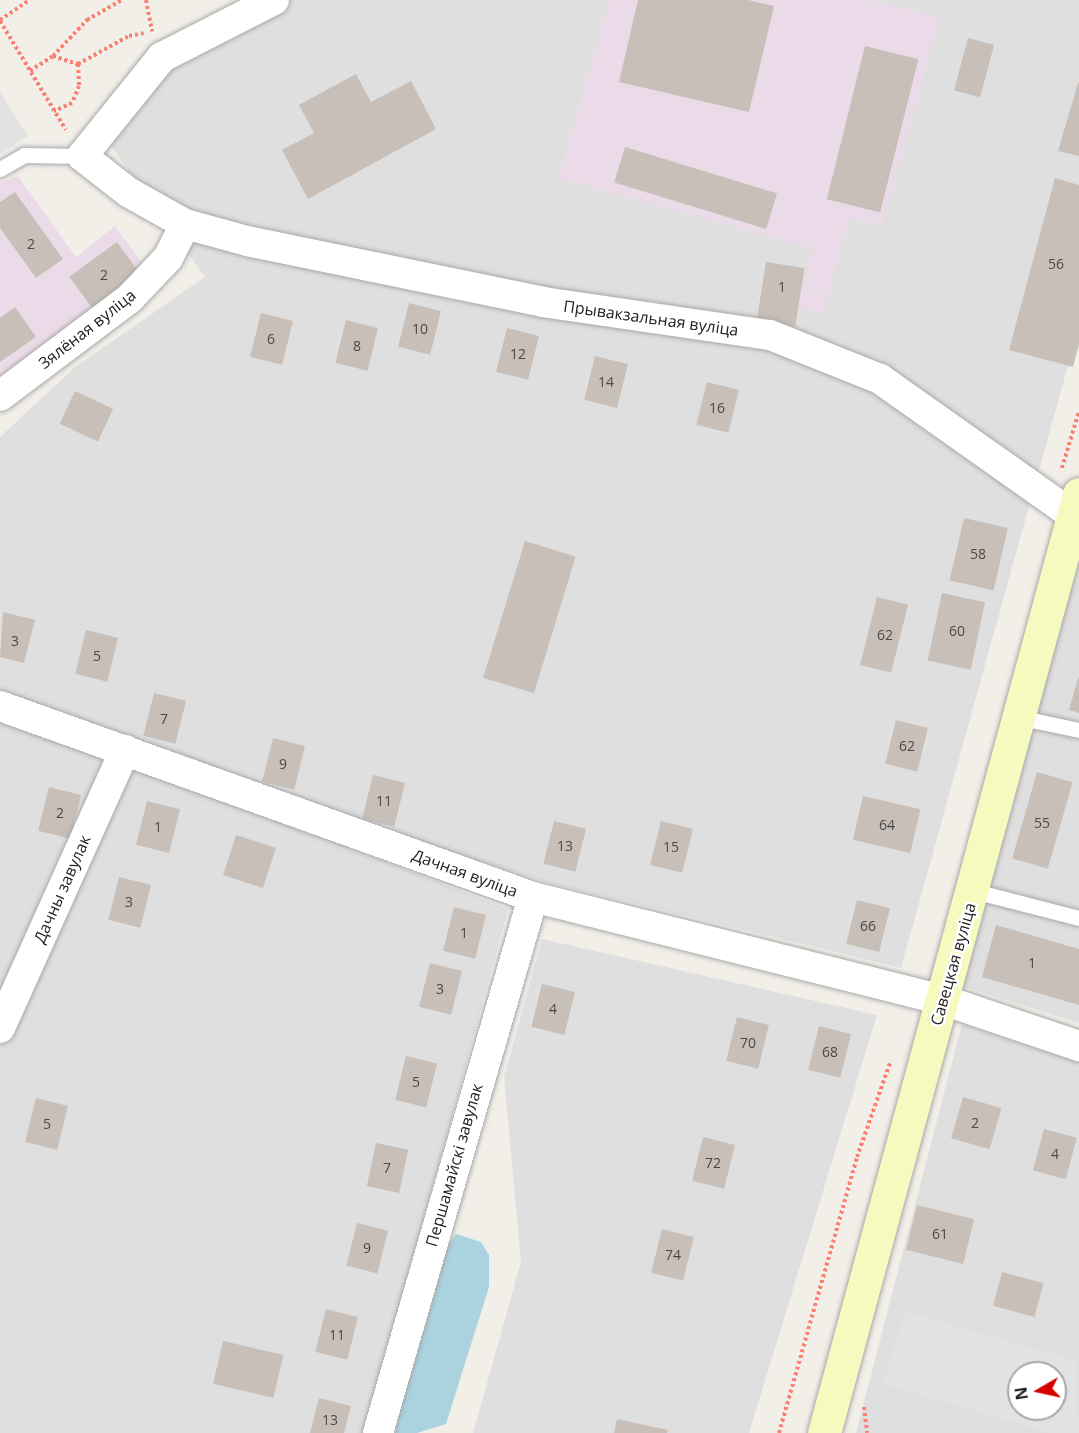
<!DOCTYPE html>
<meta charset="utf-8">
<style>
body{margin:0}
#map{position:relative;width:1079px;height:1433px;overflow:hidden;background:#f2efe9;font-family:"Open Sans",sans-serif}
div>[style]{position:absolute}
.residential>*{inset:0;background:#e0dfdf}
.industrial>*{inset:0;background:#ebdbe8}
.parking>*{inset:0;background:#e2e2e2}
.water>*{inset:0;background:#aad3df}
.building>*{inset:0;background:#c7bfb8;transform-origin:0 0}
.path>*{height:4px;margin-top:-2px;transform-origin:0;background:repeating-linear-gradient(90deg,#fa8072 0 3px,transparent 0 6px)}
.roads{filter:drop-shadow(0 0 2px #a9a9a9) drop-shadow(0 0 2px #a9a9a9)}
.lane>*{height:15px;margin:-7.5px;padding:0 7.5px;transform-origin:7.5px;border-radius:7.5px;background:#fff}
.street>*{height:30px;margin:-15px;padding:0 15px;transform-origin:15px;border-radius:15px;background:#fff}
.secondary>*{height:33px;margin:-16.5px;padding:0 16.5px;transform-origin:16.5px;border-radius:16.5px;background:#f7fabf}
span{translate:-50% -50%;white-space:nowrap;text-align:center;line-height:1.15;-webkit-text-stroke:5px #fff;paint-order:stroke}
.number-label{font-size:14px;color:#4b4948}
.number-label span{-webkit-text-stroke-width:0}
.street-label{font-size:16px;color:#222}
.north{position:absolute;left:1007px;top:1361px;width:60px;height:60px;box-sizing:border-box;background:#fff;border:2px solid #a7a7a7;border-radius:50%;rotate:261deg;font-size:16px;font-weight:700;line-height:24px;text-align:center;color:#222}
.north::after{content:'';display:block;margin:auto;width:21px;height:27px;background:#d40000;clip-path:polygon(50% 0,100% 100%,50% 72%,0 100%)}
</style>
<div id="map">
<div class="residential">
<i style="clip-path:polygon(291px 0,1079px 0,1079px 326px,901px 968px,542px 881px,139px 752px,0 695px,0 437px,75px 367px,205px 277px,109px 143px,163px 66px)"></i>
<i style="clip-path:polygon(1079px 543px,1079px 1023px,952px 983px)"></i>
<i style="clip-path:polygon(0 713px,508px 909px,366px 1433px,0 1433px)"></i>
<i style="clip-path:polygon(542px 939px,877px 1015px,749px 1433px,473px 1433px,521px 1262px,504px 1077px)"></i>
<i style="clip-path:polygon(evenodd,962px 1024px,1079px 1062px,1079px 1433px,856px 1433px,962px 1024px,1019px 1373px,1055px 1373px,1055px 1409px,1019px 1409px,1019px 1373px)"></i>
</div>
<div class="industrial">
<i style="clip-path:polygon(609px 0,871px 0,940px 17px,882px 227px,850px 218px,823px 314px,798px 306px,813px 249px,558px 178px)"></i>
<i style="clip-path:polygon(18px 176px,76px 257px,115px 226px,146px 269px,0 380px,0 183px)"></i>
</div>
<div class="parking">
<i style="clip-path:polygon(0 92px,28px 136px,0 154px)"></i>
<i style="clip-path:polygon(evenodd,905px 1311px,1076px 1361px,1079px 1433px,1051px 1433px,883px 1384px,905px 1311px,1019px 1373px,1055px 1373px,1055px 1409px,1019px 1409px,1019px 1373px)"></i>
</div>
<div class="water">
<i style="clip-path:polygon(456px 1234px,481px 1242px,489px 1255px,489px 1287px,446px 1424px,417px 1433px,395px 1433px,411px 1345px,445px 1250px)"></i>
</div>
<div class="building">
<i style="clip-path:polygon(638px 0,748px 0,774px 6px,749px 112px,619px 82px)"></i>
<i style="left:968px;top:38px;width:27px;height:54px;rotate:15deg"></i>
<i style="left:865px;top:46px;width:55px;height:158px;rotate:14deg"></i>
<i style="clip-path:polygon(356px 74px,371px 102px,411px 81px,436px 129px,308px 199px,282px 150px,314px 133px,299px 105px)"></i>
<i style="clip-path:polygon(1078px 83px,1079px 83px,1079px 156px,1058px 151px)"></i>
<i style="left:625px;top:147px;width:159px;height:37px;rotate:17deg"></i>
<i style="clip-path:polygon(1055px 178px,1079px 185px,1079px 344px,1073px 367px,1009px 350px)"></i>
<i style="clip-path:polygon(15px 192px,63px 259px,36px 278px,0 228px,0 202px)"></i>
<i style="left:117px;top:242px;width:39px;height:59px;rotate:54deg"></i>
<i style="left:766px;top:262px;width:39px;height:59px;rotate:9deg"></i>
<i style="left:409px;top:303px;width:33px;height:45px;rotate:14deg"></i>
<i style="clip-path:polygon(15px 307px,36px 337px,0 362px,0 318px)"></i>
<i style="left:261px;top:313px;width:33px;height:45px;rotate:14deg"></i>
<i style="left:346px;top:320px;width:33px;height:44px;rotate:14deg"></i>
<i style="left:507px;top:328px;width:33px;height:45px;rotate:14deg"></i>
<i style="left:595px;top:356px;width:34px;height:45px;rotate:14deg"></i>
<i style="left:707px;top:382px;width:33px;height:44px;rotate:14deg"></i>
<i style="left:75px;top:391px;width:42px;height:36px;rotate:25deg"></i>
<i style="left:964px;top:518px;width:45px;height:64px;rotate:13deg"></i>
<i style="left:525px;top:541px;width:53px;height:143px;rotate:17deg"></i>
<i style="left:942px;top:593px;width:44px;height:69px;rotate:12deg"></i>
<i style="left:877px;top:597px;width:32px;height:70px;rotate:14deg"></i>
<i style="clip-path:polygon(3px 612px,35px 620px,24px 663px,0 657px)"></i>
<i style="left:86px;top:630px;width:33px;height:45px;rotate:14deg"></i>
<i style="clip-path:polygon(1078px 678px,1079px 678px,1079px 713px,1069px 710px)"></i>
<i style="left:154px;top:693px;width:33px;height:44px;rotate:14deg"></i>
<i style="left:896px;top:720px;width:33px;height:45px;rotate:14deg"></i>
<i style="left:273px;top:738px;width:33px;height:45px;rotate:14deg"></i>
<i style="left:1037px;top:772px;width:37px;height:90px;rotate:16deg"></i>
<i style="left:373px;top:775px;width:33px;height:45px;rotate:14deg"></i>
<i style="left:49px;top:787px;width:33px;height:45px;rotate:14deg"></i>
<i style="left:863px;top:796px;width:59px;height:45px;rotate:13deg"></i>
<i style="left:147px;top:801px;width:34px;height:45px;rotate:14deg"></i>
<i style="left:554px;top:821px;width:33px;height:44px;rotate:14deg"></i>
<i style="left:661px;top:821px;width:33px;height:45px;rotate:14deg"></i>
<i style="left:236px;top:835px;width:42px;height:42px;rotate:18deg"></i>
<i style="left:119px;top:877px;width:33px;height:44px;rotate:14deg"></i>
<i style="left:857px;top:900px;width:34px;height:45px;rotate:14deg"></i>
<i style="left:454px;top:907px;width:33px;height:45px;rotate:14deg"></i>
<i style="clip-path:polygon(996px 925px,1079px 949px,1079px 1005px,982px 977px)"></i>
<i style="left:430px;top:963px;width:33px;height:45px;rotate:14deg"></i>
<i style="left:542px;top:984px;width:34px;height:44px;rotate:14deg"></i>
<i style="left:737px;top:1017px;width:33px;height:45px;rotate:14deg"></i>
<i style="left:819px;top:1026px;width:33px;height:45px;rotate:14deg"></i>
<i style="left:406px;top:1056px;width:32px;height:45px;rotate:14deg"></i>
<i style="left:963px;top:1097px;width:40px;height:43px;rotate:16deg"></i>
<i style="left:36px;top:1098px;width:33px;height:45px;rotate:14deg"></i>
<i style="left:1044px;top:1129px;width:34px;height:43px;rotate:15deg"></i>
<i style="left:703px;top:1137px;width:33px;height:45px;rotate:14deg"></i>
<i style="left:376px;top:1143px;width:33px;height:44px;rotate:12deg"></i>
<i style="left:917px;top:1205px;width:59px;height:46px;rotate:14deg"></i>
<i style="left:357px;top:1223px;width:32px;height:44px;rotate:14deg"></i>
<i style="left:662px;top:1229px;width:33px;height:45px;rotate:14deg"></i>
<i style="left:1002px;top:1272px;width:43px;height:35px;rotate:15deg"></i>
<i style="left:326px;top:1309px;width:33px;height:44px;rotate:14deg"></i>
<i style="left:223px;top:1341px;width:62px;height:44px;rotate:13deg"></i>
<i style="clip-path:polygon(319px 1398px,351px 1406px,344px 1433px,310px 1433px)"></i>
<i style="clip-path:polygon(617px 1419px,668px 1430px,667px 1433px,614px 1433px)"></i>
</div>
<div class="path">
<i style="left:146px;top:0;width:32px;rotate:79deg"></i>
<i style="left:0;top:20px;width:36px;rotate:-34deg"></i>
<i style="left:0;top:21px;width:127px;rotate:58.8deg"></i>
<i style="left:53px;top:56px;width:26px;rotate:18deg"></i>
<i style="left:78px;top:64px;width:22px;rotate:87deg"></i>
<i style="left:79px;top:86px;width:18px;rotate:112deg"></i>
<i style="left:72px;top:103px;width:20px;rotate:156deg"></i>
<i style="left:78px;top:64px;width:58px;rotate:-28.8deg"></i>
<i style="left:129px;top:36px;width:15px;rotate:-11deg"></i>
<i style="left:30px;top:71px;width:27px;rotate:-33deg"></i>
<i style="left:53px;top:56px;width:50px;rotate:-46.6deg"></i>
<i style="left:87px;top:20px;width:39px;rotate:-30deg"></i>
<i style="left:1062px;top:468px;width:59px;rotate:-73.4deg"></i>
<i style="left:864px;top:1407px;width:26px;rotate:83deg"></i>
<i style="left:779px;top:1433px;width:287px;rotate:-74.2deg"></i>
<i style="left:857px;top:1157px;width:100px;rotate:-70.7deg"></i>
</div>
<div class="roads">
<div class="lane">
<i style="left:0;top:169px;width:28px;rotate:-30deg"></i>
<i style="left:24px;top:155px;width:58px;rotate:1deg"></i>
<i style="left:1022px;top:718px;width:58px;rotate:11.9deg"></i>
<i style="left:974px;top:891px;width:108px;rotate:14.4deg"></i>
</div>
<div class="street">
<i style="left:274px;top:0;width:126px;rotate:153deg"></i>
<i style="left:162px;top:57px;width:127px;rotate:128.9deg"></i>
<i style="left:82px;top:156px;width:58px;rotate:38deg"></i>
<i style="left:128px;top:192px;width:65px;rotate:29.3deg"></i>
<i style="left:185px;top:224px;width:64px;rotate:15.3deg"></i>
<i style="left:247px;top:241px;width:302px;rotate:11.6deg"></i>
<i style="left:543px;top:302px;width:229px;rotate:8.3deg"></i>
<i style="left:770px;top:335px;width:118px;rotate:21.8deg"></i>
<i style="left:880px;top:379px;width:236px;rotate:35.2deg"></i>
<i style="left:0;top:396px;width:163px;rotate:-37deg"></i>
<i style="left:130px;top:298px;width:55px;rotate:-46.5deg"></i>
<i style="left:168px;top:258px;width:38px;rotate:-63deg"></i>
<i style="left:0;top:706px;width:566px;rotate:19.72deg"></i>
<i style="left:533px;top:897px;width:423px;rotate:14.1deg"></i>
<i style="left:943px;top:1000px;width:144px;rotate:18.7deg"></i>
<i style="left:0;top:1028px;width:305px;rotate:-65.8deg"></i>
<i style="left:378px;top:1433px;width:558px;rotate:-73.87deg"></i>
</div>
<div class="secondary">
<i style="left:824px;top:1433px;width:973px;rotate:-74.81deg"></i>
</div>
</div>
<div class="number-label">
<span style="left:31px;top:244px">2</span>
<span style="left:1056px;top:264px">56</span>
<span style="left:104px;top:275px">2</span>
<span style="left:782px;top:287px">1</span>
<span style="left:420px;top:329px">10</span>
<span style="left:271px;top:339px">6</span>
<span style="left:357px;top:346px">8</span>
<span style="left:518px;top:354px">12</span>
<span style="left:606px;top:382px">14</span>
<span style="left:717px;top:408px">16</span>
<span style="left:978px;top:554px">58</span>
<span style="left:957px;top:631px">60</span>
<span style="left:885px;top:635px">62</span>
<span style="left:15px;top:641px">3</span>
<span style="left:97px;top:656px">5</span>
<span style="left:164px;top:719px">7</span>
<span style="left:907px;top:746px">62</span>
<span style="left:283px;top:764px">9</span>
<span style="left:384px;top:801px">11</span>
<span style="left:60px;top:813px">2</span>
<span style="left:1042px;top:823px">55</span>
<span style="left:887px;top:825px">64</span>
<span style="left:158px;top:827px">1</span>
<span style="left:565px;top:846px">13</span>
<span style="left:671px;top:847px">15</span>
<span style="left:129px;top:902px">3</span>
<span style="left:868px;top:926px">66</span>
<span style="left:464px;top:933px">1</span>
<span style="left:1032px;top:963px">1</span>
<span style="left:440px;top:989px">3</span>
<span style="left:553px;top:1009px">4</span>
<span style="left:748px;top:1043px">70</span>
<span style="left:830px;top:1052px">68</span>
<span style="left:416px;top:1082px">5</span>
<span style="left:975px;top:1123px">2</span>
<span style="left:47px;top:1124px">5</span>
<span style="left:1055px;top:1154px">4</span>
<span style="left:713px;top:1163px">72</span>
<span style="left:387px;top:1168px">7</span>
<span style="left:940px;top:1234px">61</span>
<span style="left:367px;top:1248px">9</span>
<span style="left:673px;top:1255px">74</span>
<span style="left:337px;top:1335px">11</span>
<span style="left:330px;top:1420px">13</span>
</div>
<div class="street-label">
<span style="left:651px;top:318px;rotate:8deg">Прывакзальная вуліца</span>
<span style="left:87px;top:329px;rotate:-38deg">Зялёная вуліца</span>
<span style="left:465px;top:873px;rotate:20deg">Дачная вуліца</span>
<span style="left:62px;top:889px;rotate:-66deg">Дачны завулак</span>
<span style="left:953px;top:964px;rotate:-74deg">Савецкая вуліца</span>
<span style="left:454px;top:1165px;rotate:-74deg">Першамайскі завулак</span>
</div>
<div class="north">N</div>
</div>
